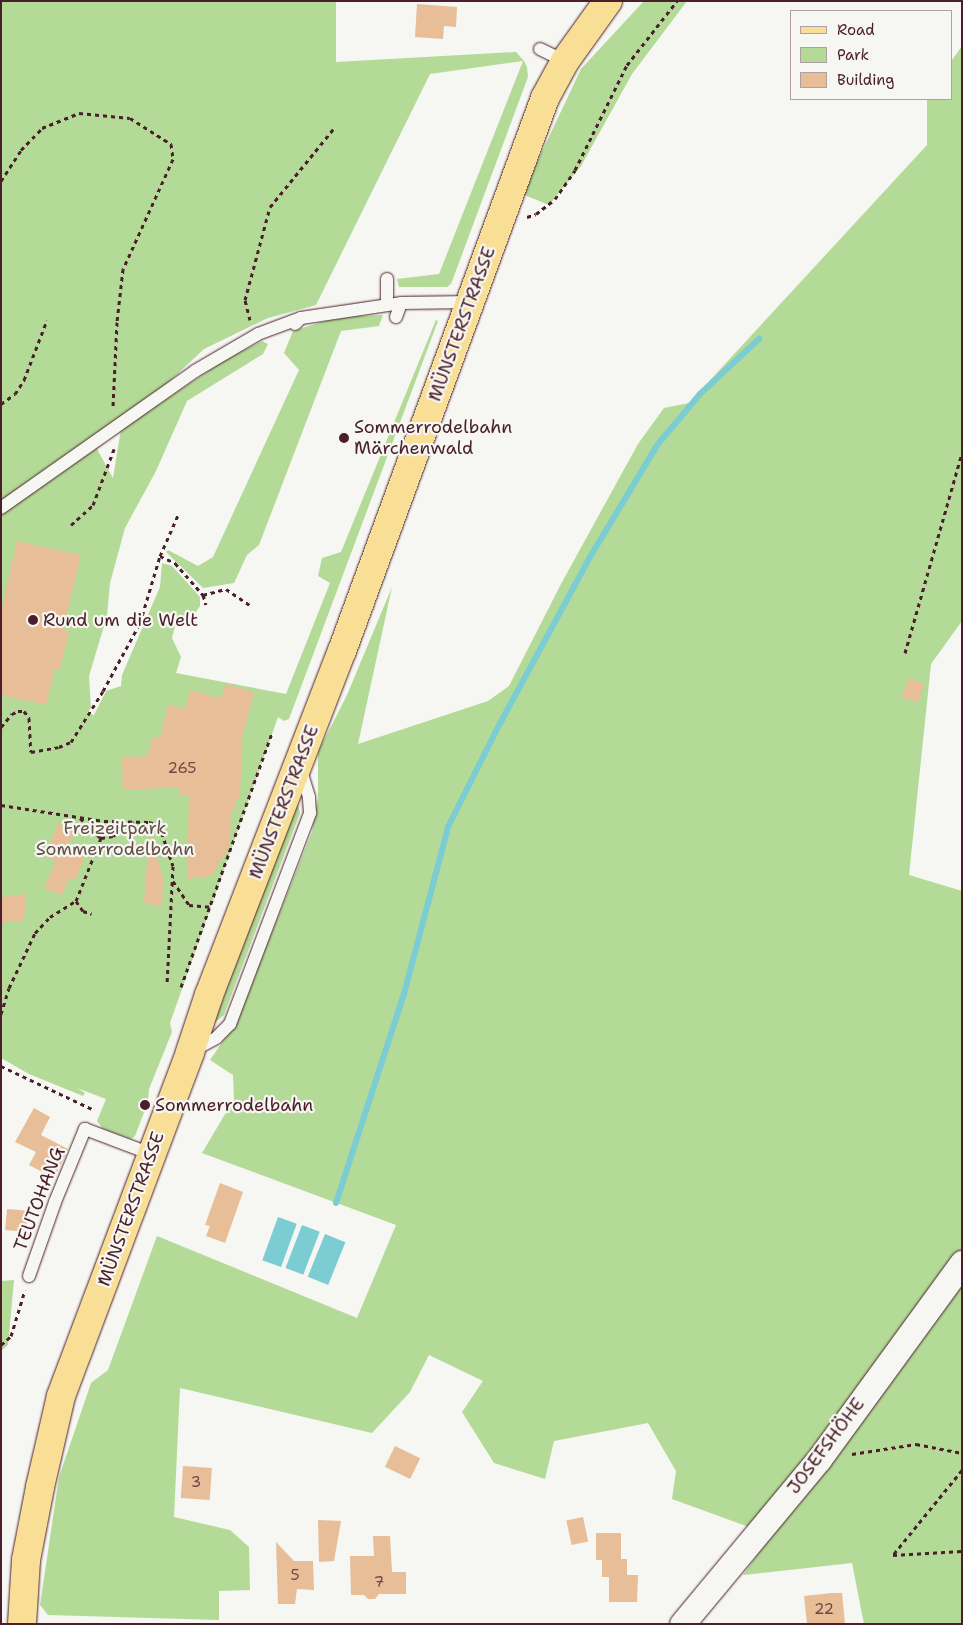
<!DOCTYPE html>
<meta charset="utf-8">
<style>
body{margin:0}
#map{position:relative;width:963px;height:1625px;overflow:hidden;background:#f6f6f2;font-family:"Shantell Sans",sans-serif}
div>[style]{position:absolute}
.green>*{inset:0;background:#b3da96}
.water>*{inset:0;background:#7ccdd3;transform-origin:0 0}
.stream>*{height:6px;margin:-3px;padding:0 3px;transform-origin:3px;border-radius:3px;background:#7ccdd3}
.building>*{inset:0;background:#e7be97;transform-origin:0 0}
.path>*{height:3px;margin-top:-1.5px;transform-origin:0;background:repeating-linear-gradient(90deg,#4a1f2b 0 4px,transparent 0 8px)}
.roads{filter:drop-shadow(0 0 1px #4a1f2b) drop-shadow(0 0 1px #4a1f2b)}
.service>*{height:12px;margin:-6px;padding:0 6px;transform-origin:6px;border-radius:6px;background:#f6f6f2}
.minor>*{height:25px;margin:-12.5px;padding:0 12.5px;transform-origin:12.5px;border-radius:12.5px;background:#f6f6f2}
.primary>*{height:28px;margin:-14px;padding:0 14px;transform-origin:14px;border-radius:14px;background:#f9df96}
.dots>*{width:14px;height:14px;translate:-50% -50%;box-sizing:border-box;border:2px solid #f6f6f2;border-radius:50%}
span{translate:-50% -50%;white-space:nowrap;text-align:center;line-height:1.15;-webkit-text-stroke:4.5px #f6f6f2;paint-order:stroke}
.number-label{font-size:15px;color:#714746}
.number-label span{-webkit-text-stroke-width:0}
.street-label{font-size:18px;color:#4a1f2b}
.poi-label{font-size:18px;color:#4a1f2b}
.left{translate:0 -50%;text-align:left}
.park-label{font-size:18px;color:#644e46}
.frame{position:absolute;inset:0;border:2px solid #4a1f2b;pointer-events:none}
.legend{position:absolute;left:790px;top:10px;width:162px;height:90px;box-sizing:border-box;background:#f6f6f2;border:1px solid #b1a0a2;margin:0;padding:6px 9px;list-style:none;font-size:15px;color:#4a1f2b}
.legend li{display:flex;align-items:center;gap:10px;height:25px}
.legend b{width:25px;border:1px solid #b1a0a2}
</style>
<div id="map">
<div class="green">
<i style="clip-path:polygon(1px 1px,336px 1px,336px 62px,516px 52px,524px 61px,527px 67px,528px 77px,451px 284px,447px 287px,399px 287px,397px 279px,439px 274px,523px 61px,430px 74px,316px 305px,268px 318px,204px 349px,97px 449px,113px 478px,121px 429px,225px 360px,262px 341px,268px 344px,263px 354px,187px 401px,156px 471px,125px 528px,110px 583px,107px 616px,89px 676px,91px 708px,87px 713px,94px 715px,106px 691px,121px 686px,122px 675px,160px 587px,162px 563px,172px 566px,200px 597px,200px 606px,188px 623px,175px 626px,172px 638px,181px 657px,176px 673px,286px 694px,330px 583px,318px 576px,322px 558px,341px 552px,436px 320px,438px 321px,289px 719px,284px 721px,278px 717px,170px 1023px,172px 1032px,149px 1089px,148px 1102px,135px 1136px,131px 1139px,103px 1129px,97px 1121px,106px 1099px,77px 1088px,85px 1093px,83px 1096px,29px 1074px,1px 1058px)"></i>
<i style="clip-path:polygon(644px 1px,687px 1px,632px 74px,581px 166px,549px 205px,522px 194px,581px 69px)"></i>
<i style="clip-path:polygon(962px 46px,962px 621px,931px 664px,909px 875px,962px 891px,962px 1624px,864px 1624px,852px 1563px,743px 1575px,771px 1535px,672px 1499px,676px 1471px,648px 1423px,554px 1441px,545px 1479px,494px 1463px,462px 1412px,483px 1381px,429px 1355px,410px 1392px,372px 1433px,180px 1388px,174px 1517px,230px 1530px,249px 1547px,250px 1590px,219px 1591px,219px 1620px,48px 1615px,40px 1605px,59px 1477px,91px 1383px,108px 1370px,157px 1236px,357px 1318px,396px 1225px,202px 1153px,234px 1099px,233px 1075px,210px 1060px,236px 1022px,312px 832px,318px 798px,318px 752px,347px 695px,392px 587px,358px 744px,488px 701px,509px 686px,561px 584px,638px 444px,664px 408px,689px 403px,927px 145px,927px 99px,952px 99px,952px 60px)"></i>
<i style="clip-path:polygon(383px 315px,379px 326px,341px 331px,259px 545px,247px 555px,234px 583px,203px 588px,166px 552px,168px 550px,198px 566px,213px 557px,299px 370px,284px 353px,293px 331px,338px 317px)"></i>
<i style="clip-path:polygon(298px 804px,300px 813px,228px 1004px,224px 1015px,214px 1023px,293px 812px)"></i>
<i style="clip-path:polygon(14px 1280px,8px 1345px,1px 1351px,1px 1281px)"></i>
</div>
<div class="water">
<i style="left:278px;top:1217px;width:20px;height:46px;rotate:20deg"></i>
<i style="left:302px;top:1225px;width:19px;height:46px;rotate:21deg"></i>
<i style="left:325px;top:1234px;width:22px;height:46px;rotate:22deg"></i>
</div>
<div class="stream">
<i style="left:336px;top:1203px;width:220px;rotate:-72deg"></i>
<i style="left:404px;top:994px;width:173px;rotate:-75.2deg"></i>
<i style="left:448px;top:827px;width:110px;rotate:-63.4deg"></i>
<i style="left:497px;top:729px;width:196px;rotate:-61.6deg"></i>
<i style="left:590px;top:557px;width:132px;rotate:-59deg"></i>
<i style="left:658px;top:444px;width:65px;rotate:-50deg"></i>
<i style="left:700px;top:394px;width:81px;rotate:-43deg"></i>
</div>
<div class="building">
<i style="clip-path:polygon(417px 4px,457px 7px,456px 27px,444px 26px,443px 39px,415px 37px)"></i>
<i style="clip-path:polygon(17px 541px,81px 555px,63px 630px,69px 631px,60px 669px,55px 668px,46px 705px,1px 695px,1px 611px)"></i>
<i style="left:909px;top:678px;width:17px;height:20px;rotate:21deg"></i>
<i style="clip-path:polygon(226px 684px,254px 692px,242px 739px,240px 800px,236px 800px,236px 809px,231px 809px,230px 845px,212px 876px,187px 879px,189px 795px,179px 795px,179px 787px,123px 790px,122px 757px,148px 756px,152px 738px,160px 738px,168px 705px,185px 709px,190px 690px,221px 698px)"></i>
<i style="clip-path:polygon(58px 823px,75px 830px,67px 849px,85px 856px,75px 880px,69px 878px,62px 895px,44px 888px,56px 861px,45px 856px)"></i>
<i style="clip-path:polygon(149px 836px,151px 836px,163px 879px,162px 906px,144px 903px)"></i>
<i style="clip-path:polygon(26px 894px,24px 920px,1px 923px,1px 897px)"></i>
<i style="clip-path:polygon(34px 1108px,50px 1117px,41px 1135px,68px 1149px,54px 1178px,29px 1165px,36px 1152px,15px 1142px)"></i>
<i style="clip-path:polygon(220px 1183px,243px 1192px,225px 1243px,206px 1236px,210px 1226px,205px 1225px)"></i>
<i style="left:7px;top:1209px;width:21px;height:21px;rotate:5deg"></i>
<i style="left:395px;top:1446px;width:28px;height:23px;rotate:26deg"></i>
<i style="left:183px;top:1466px;width:29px;height:32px;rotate:4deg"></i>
<i style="left:583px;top:1517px;width:25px;height:17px;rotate:78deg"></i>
<i style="clip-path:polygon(318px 1520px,341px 1521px,334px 1561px,319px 1562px)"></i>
<i style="clip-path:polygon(596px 1533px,621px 1533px,621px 1559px,627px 1559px,627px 1575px,638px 1575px,637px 1602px,609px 1602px,609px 1577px,602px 1577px,602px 1560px,596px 1560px)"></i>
<i style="clip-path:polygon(373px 1536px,390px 1536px,392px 1572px,406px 1572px,406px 1594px,379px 1594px,375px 1599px,368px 1599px,364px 1595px,351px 1595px,350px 1556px,374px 1556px)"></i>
<i style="clip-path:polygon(276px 1542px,294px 1561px,313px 1561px,314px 1590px,297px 1589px,295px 1604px,278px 1604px)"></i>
<i style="clip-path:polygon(832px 1593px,842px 1593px,845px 1624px,807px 1624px,804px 1596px)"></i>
</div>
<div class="path">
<i style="left:1px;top:181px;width:37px;rotate:-57deg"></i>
<i style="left:21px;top:150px;width:30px;rotate:-46deg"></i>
<i style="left:42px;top:128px;width:40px;rotate:-22deg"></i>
<i style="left:79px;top:113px;width:51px;rotate:5.6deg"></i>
<i style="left:130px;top:118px;width:49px;rotate:32.4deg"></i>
<i style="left:171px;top:144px;width:15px;rotate:82deg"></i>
<i style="left:173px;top:159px;width:121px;rotate:114.4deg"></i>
<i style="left:123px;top:269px;width:53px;rotate:96.5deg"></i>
<i style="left:117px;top:322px;width:86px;rotate:92.7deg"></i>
<i style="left:527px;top:217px;width:9px;rotate:-18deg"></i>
<i style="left:536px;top:214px;width:24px;rotate:-38deg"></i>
<i style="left:555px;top:199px;width:35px;rotate:-55deg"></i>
<i style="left:575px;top:170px;width:117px;rotate:-63.7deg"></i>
<i style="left:627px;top:65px;width:81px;rotate:-52deg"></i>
<i style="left:250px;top:320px;width:21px;rotate:-104deg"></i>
<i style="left:245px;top:300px;width:96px;rotate:-75deg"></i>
<i style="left:270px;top:207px;width:103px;rotate:-50.9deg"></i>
<i style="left:1px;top:404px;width:17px;rotate:-36deg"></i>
<i style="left:15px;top:394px;width:17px;rotate:-57deg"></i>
<i style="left:24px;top:380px;width:64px;rotate:-69deg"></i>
<i style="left:71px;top:525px;width:30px;rotate:-42deg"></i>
<i style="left:93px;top:505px;width:60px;rotate:-69.4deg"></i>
<i style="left:160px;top:556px;width:17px;rotate:25deg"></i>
<i style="left:175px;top:563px;width:43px;rotate:48.8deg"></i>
<i style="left:203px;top:595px;width:10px;rotate:73deg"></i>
<i style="left:203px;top:595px;width:24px;rotate:-15deg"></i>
<i style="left:226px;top:589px;width:29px;rotate:34deg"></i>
<i style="left:905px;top:653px;width:208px;rotate:-74.1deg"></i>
<i style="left:1px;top:727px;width:17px;rotate:-50deg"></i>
<i style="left:12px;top:714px;width:7px;rotate:-27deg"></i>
<i style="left:18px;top:711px;width:6px"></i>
<i style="left:24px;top:711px;width:9px;rotate:54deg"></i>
<i style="left:29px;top:718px;width:34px;rotate:87deg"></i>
<i style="left:31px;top:752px;width:28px;rotate:-10deg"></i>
<i style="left:59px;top:747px;width:13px;rotate:-23deg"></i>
<i style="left:71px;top:742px;width:60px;rotate:-57.9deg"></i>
<i style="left:103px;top:691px;width:77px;rotate:-61.4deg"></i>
<i style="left:140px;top:623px;width:70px;rotate:-73.4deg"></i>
<i style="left:160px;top:556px;width:45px;rotate:-66.3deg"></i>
<i style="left:1px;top:805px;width:104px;rotate:8.8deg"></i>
<i style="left:104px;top:821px;width:45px;rotate:1.3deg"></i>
<i style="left:149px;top:822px;width:10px;rotate:17deg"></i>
<i style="left:159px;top:825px;width:43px;rotate:71.1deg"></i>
<i style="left:173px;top:866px;width:118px;rotate:92.9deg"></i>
<i style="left:80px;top:818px;width:29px;rotate:44deg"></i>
<i style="left:101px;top:838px;width:12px;rotate:-9deg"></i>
<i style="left:113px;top:836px;width:25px;rotate:-34deg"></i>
<i style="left:173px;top:881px;width:29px;rotate:56deg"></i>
<i style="left:189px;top:905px;width:21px;rotate:5deg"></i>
<i style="left:76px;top:901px;width:12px;rotate:55deg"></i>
<i style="left:83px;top:911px;width:9px;rotate:18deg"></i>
<i style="left:181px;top:987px;width:270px;rotate:-70.3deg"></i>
<i style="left:1px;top:1014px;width:27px;rotate:-73deg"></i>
<i style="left:9px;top:988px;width:61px;rotate:-64.7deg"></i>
<i style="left:35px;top:933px;width:22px;rotate:-47deg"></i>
<i style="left:50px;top:917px;width:31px;rotate:-32deg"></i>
<i style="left:76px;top:901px;width:68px;rotate:-68.4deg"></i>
<i style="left:1px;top:1066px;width:101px;rotate:25.3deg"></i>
<i style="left:1px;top:1345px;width:13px;rotate:-42deg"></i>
<i style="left:11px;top:1336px;width:48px;rotate:-73.1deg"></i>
<i style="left:852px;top:1454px;width:65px;rotate:-8.9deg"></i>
<i style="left:916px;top:1444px;width:47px;rotate:11.1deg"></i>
<i style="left:962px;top:1470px;width:109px;rotate:129.1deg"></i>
<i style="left:893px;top:1555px;width:69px;rotate:-3.3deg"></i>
</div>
<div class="roads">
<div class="service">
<i style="left:540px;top:49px;width:28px;rotate:26deg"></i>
<i style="left:387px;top:305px;width:26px;rotate:-90deg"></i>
<i style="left:396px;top:317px;width:15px;rotate:-70deg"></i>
<i style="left:401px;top:303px;width:69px;rotate:-0.8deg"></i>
<i style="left:295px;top:324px;width:8px;rotate:-45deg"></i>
<i style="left:301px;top:318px;width:101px;rotate:-8.5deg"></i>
<i style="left:1px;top:508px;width:237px;rotate:-35.2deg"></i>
<i style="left:195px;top:371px;width:73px;rotate:-30.4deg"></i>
<i style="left:258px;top:334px;width:46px;rotate:-20.4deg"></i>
<i style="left:192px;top:1051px;width:27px;rotate:-28deg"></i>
<i style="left:216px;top:1038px;width:20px;rotate:-45deg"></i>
<i style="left:230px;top:1024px;width:226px;rotate:-69.2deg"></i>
<i style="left:310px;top:813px;width:16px;rotate:-94deg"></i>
<i style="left:309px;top:797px;width:31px;rotate:-107deg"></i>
<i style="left:29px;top:1276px;width:78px;rotate:-70.6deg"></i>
<i style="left:55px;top:1202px;width:79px;rotate:-67.7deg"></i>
<i style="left:85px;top:1129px;width:71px;rotate:20.7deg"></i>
</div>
<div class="minor">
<i style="left:682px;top:1624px;width:214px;rotate:-50.3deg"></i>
<i style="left:819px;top:1459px;width:243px;rotate:-53.9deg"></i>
</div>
<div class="primary">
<i style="left:22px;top:1624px;width:64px;rotate:-86.4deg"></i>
<i style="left:26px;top:1560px;width:74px;rotate:-79.1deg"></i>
<i style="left:40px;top:1487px;width:93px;rotate:-77deg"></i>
<i style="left:61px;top:1396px;width:367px;rotate:-69.4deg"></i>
<i style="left:190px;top:1052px;width:60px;rotate:-71.6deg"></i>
<i style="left:209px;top:995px;width:369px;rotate:-68.9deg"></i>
<i style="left:342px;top:651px;width:589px;rotate:-69.84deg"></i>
<i style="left:545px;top:98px;width:42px;rotate:-61.6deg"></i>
<i style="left:565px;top:61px;width:74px;rotate:-54.4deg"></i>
</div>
</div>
<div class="dots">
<i style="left:344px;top:438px;background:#4a1f2b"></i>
<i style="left:33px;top:620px;background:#4a1f2b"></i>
<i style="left:145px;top:1105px;background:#4a1f2b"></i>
</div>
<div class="number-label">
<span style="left:182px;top:769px">265</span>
<span style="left:196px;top:1483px">3</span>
<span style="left:295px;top:1576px">5</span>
<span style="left:379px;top:1583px">7</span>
<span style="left:824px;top:1610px">22</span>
</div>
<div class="street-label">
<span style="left:462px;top:324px;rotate:-70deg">MÜNSTERSTRASSE</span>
<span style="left:284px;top:802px;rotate:-69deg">MÜNSTERSTRASSE</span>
<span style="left:39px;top:1199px;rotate:-69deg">TEUTOHANG</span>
<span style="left:131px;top:1209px;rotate:-70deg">MÜNSTERSTRASSE</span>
<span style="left:826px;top:1446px;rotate:-53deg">JOSEFSHÖHE</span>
</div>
<div class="poi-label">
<span class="left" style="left:354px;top:438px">Sommerrodelbahn<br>Märchenwald</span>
<span class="left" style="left:43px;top:620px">Rund um die Welt</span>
<span class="left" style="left:155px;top:1105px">Sommerrodelbahn</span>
</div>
<div class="park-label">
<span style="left:115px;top:839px">Freizeitpark<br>Sommerrodelbahn</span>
</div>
<div class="frame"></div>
<ul class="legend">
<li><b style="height:6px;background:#f9df96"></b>Road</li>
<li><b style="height:14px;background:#b3da96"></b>Park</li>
<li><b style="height:14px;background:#e7be97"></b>Building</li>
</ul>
</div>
